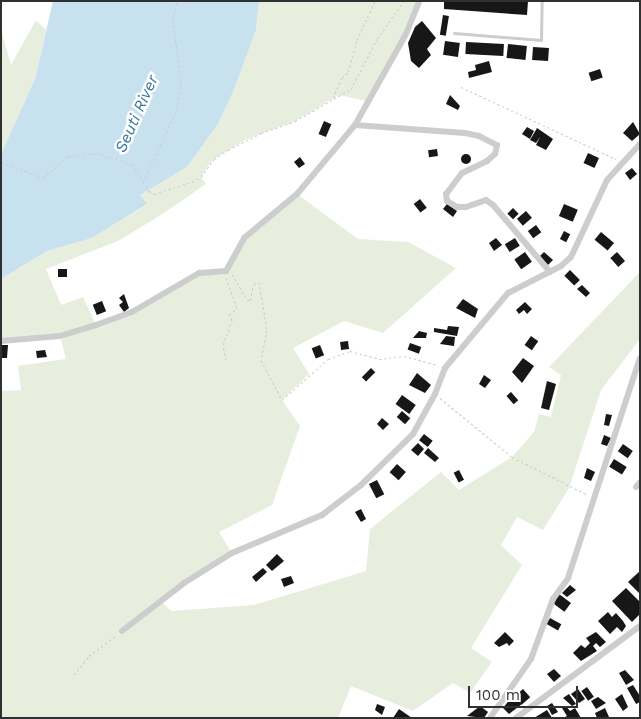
<!DOCTYPE html>
<style>
body{margin:0}
#map{position:relative;width:641px;height:719px;overflow:hidden;background:#fff;font-family:"Work Sans",sans-serif}
div>[style]{position:absolute}
.green>*{inset:0;background:#e7eedd}
.water>*{inset:0;background:#c8e1ef}
.building>*{inset:0;background:#171717;transform-origin:0 0}
.round{border-radius:50%}
.path>*{height:1px;margin-top:-0.5px;transform-origin:0;background:repeating-linear-gradient(90deg,#cdcdcd 0 2.5px,transparent 0 5px)}
.service>*{height:3px;margin:-1.5px;padding:0 1.5px;transform-origin:1.5px;border-radius:1.5px;background:#cdcdcd}
.minor>*{height:6px;margin:-3px;padding:0 3px;transform-origin:3px;border-radius:3px;background:#cdcdcd}
span{translate:-50% -50%;white-space:nowrap;text-align:center;line-height:1.15;-webkit-text-stroke:5px #fff;paint-order:stroke}
.water-label{font-size:16px;color:#377799;font-style:italic}
.frame{position:absolute;inset:0;border:2px solid #303030;pointer-events:none}
.scale{position:absolute;left:468px;top:686px;width:110px;height:22px;box-sizing:border-box;border:2px solid #303030;border-top:0;padding-left:6px;font-size:15px;line-height:18px;white-space:nowrap;color:#303030;-webkit-text-stroke:4px #fff;paint-order:stroke}
</style>
<div id="map">
<div class="green">
<i style="clip-path:polygon(259px 1px,419px 1px,371px 102px,339px 95px,295px 121px,245px 140px,214px 159px,207px 167px,201px 177px,206px 184px,164px 213px,118px 241px,46px 269px,61px 305px,83px 297px,96px 325px,132px 312px,199px 273px,226px 271px,244px 238px,297px 194px,358px 239px,408px 242px,456px 268px,383px 333px,344px 321px,293px 348px,309px 374px,282px 400px,300px 426px,272px 505px,219px 532px,232px 553px,161px 601px,171px 611px,254px 605px,366px 571px,370px 529px,441px 472px,459px 490px,512px 457px,534px 432px,539px 414px,551px 417px,561px 375px,549px 367px,640px 272px,640px 339px,601px 390px,569px 488px,543px 530px,517px 517px,501px 545px,522px 565px,471px 648px,492px 662px,470px 693px,453px 683px,413px 711px,351px 686px,338px 718px,1px 718px,1px 391px,21px 390px,18px 366px,66px 359px,60px 336px,1px 341px,1px 279px,47px 251px,92px 238px,146px 205px,139px 195px,187px 167px,218px 124px,233px 92px,256px 30px)"></i>
<i style="clip-path:polygon(36px 20px,46px 30px,35px 79px,1px 154px,1px 30px,11px 65px)"></i>
</div>
<div class="water">
<i style="clip-path:polygon(53px 1px,259px 1px,256px 30px,233px 92px,218px 124px,187px 167px,140px 195px,147px 204px,92px 238px,47px 251px,1px 279px,1px 154px,35px 79px)"></i>
</div>
<div class="building">
<i style="clip-path:polygon(444px 1px,528px 1px,527px 15px,444px 9px)"></i>
<i style="left:443px;top:15px;width:6px;height:20px;rotate:9deg"></i>
<i style="clip-path:polygon(422px 21px,436px 38px,427px 49px,431px 55px,419px 68px,411px 61px,408px 43px,415px 27px)"></i>
<i style="left:445px;top:41px;width:15px;height:14px;rotate:8deg"></i>
<i style="left:466px;top:42px;width:38px;height:12px;rotate:3deg"></i>
<i style="left:508px;top:44px;width:19px;height:14px;rotate:6deg"></i>
<i style="left:533px;top:47px;width:16px;height:13px;rotate:4deg"></i>
<i style="clip-path:polygon(489px 61px,492px 72px,469px 78px,468px 72px,476px 70px,475px 65px)"></i>
<i style="left:600px;top:69px;width:9px;height:12px;rotate:72deg"></i>
<i style="clip-path:polygon(450px 95px,460px 106px,458px 110px,446px 104px)"></i>
<i style="left:324px;top:121px;width:8px;height:14px;rotate:23deg"></i>
<i style="clip-path:polygon(633px 122px,640px 134px,632px 141px,623px 133px)"></i>
<i style="clip-path:polygon(527px 127px,534px 131px,530px 139px,522px 134px)"></i>
<i style="clip-path:polygon(537px 128px,553px 139px,546px 150px,536px 145px,540px 137px,536px 143px,530px 140px)"></i>
<i style="left:437px;top:149px;width:7px;height:9px;rotate:82deg"></i>
<i style="left:588px;top:153px;width:12px;height:11px;rotate:24deg"></i>
<i class="round" style="left:461px;top:154px;width:10px;height:10px"></i>
<i style="clip-path:polygon(300px 157px,305px 164px,299px 168px,294px 162px)"></i>
<i style="clip-path:polygon(632px 168px,637px 174px,630px 180px,625px 173px)"></i>
<i style="left:420px;top:199px;width:11px;height:8px;rotate:52deg"></i>
<i style="clip-path:polygon(447px 204px,457px 211px,453px 217px,443px 209px)"></i>
<i style="left:564px;top:204px;width:15px;height:13px;rotate:23deg"></i>
<i style="left:513px;top:208px;width:8px;height:8px;rotate:45deg"></i>
<i style="left:526px;top:211px;width:9px;height:12px;rotate:49deg"></i>
<i style="left:536px;top:225px;width:9px;height:10px;rotate:54deg"></i>
<i style="left:564px;top:231px;width:7px;height:9px;rotate:27deg"></i>
<i style="left:601px;top:232px;width:17px;height:10px;rotate:40deg"></i>
<i style="clip-path:polygon(496px 238px,502px 245px,494px 251px,489px 243px)"></i>
<i style="left:515px;top:238px;width:9px;height:12px;rotate:58deg"></i>
<i style="left:525px;top:252px;width:12px;height:13px;rotate:55deg"></i>
<i style="clip-path:polygon(544px 252px,553px 260px,548px 265px,540px 256px)"></i>
<i style="left:617px;top:252px;width:12px;height:9px;rotate:48deg"></i>
<i style="left:58px;top:269px;width:9px;height:8px"></i>
<i style="left:570px;top:270px;width:14px;height:8px;rotate:45deg"></i>
<i style="clip-path:polygon(582px 285px,590px 293px,586px 297px,577px 289px)"></i>
<i style="clip-path:polygon(124px 294px,129px 308px,124px 312px,119px 305px,123px 302px,119px 298px)"></i>
<i style="clip-path:polygon(463px 299px,478px 309px,475px 318px,456px 308px)"></i>
<i style="left:102px;top:301px;width:11px;height:10px;rotate:68deg"></i>
<i style="clip-path:polygon(525px 302px,532px 309px,527px 314px,524px 310px,519px 314px,516px 310px)"></i>
<i style="clip-path:polygon(448px 326px,459px 327px,457px 336px,434px 332px,434px 328px,447px 330px)"></i>
<i style="clip-path:polygon(419px 331px,427px 333px,426px 338px,413px 338px)"></i>
<i style="clip-path:polygon(446px 336px,455px 337px,454px 346px,440px 344px)"></i>
<i style="left:531px;top:336px;width:9px;height:11px;rotate:36deg"></i>
<i style="left:348px;top:341px;width:8px;height:8px;rotate:83deg"></i>
<i style="left:410px;top:343px;width:12px;height:7px;rotate:20deg"></i>
<i style="clip-path:polygon(1px 345px,8px 345px,7px 358px,1px 358px)"></i>
<i style="left:320px;top:345px;width:11px;height:9px;rotate:68deg"></i>
<i style="clip-path:polygon(45px 350px,47px 357px,37px 358px,36px 351px)"></i>
<i style="clip-path:polygon(523px 358px,534px 366px,522px 383px,512px 372px)"></i>
<i style="left:371px;top:368px;width:6px;height:13px;rotate:45deg"></i>
<i style="clip-path:polygon(417px 373px,431px 385px,425px 393px,409px 385px)"></i>
<i style="clip-path:polygon(484px 375px,491px 380px,485px 388px,479px 384px)"></i>
<i style="clip-path:polygon(547px 381px,556px 384px,549px 410px,541px 408px)"></i>
<i style="left:511px;top:392px;width:11px;height:6px;rotate:49deg"></i>
<i style="left:402px;top:395px;width:17px;height:11px;rotate:36deg"></i>
<i style="left:402px;top:411px;width:11px;height:8px;rotate:41deg"></i>
<i style="clip-path:polygon(606px 414px,612px 415px,609px 426px,604px 425px)"></i>
<i style="clip-path:polygon(382px 418px,389px 424px,383px 430px,377px 424px)"></i>
<i style="left:424px;top:434px;width:11px;height:8px;rotate:38deg"></i>
<i style="clip-path:polygon(604px 435px,611px 438px,607px 446px,601px 444px)"></i>
<i style="clip-path:polygon(418px 443px,424px 449px,418px 456px,411px 450px)"></i>
<i style="left:623px;top:444px;width:12px;height:9px;rotate:35deg"></i>
<i style="clip-path:polygon(428px 448px,439px 458px,435px 462px,424px 453px)"></i>
<i style="left:614px;top:459px;width:15px;height:9px;rotate:32deg"></i>
<i style="left:397px;top:464px;width:12px;height:11px;rotate:42deg"></i>
<i style="clip-path:polygon(587px 468px,595px 472px,591px 481px,584px 478px)"></i>
<i style="left:459px;top:470px;width:11px;height:6px;rotate:63deg"></i>
<i style="left:377px;top:480px;width:16px;height:9px;rotate:63deg"></i>
<i style="clip-path:polygon(361px 509px,366px 519px,361px 522px,355px 512px)"></i>
<i style="clip-path:polygon(277px 554px,284px 561px,272px 571px,266px 565px)"></i>
<i style="clip-path:polygon(263px 568px,267px 572px,256px 582px,252px 577px)"></i>
<i style="clip-path:polygon(640px 571px,640px 594px,628px 582px)"></i>
<i style="clip-path:polygon(291px 576px,294px 583px,284px 587px,281px 579px)"></i>
<i style="clip-path:polygon(570px 585px,576px 590px,567px 597px,562px 593px)"></i>
<i style="clip-path:polygon(626px 588px,640px 602px,640px 614px,632px 622px,612px 601px)"></i>
<i style="left:559px;top:594px;width:15px;height:11px;rotate:37deg"></i>
<i style="clip-path:polygon(608px 612px,612px 617px,616px 613px,623px 621px,626px 626px,622px 632px,617px 627px,610px 634px,598px 621px)"></i>
<i style="left:550px;top:618px;width:13px;height:7px;rotate:29deg"></i>
<i style="clip-path:polygon(505px 632px,514px 641px,509px 646px,507px 643px,499px 647px,494px 643px)"></i>
<i style="clip-path:polygon(596px 632px,606px 642px,600px 647px,596px 643px,593px 646px,597px 651px,581px 661px,573px 653px,581px 645px,585px 648px,590px 643px,586px 638px)"></i>
<i style="clip-path:polygon(554px 669px,561px 676px,554px 682px,547px 674px)"></i>
<i style="clip-path:polygon(625px 670px,634px 680px,626px 685px,619px 673px)"></i>
<i style="clip-path:polygon(633px 685px,640px 696px,640px 702px,636px 704px,627px 688px)"></i>
<i style="left:587px;top:687px;width:12px;height:7px;rotate:55deg"></i>
<i style="left:523px;top:689px;width:11px;height:11px;rotate:49deg"></i>
<i style="clip-path:polygon(578px 689px,585px 699px,579px 703px,571px 694px)"></i>
<i style="clip-path:polygon(569px 694px,576px 704px,572px 706px,563px 698px)"></i>
<i style="clip-path:polygon(622px 694px,628px 707px,623px 711px,615px 699px)"></i>
<i style="clip-path:polygon(513px 695px,522px 704px,509px 714px,503px 708px)"></i>
<i style="clip-path:polygon(598px 697px,606px 703px,596px 709px,591px 701px)"></i>
<i style="clip-path:polygon(552px 703px,558px 712px,552px 715px,547px 706px)"></i>
<i style="clip-path:polygon(377px 704px,385px 707px,382px 715px,375px 710px)"></i>
<i style="clip-path:polygon(480px 706px,488px 712px,484px 718px,467px 716px)"></i>
<i style="clip-path:polygon(566px 706px,570px 711px,575px 708px,581px 718px,563px 718px,567px 716px,562px 708px)"></i>
<i style="clip-path:polygon(605px 708px,609px 717px,597px 718px,595px 713px)"></i>
<i style="clip-path:polygon(399px 709px,412px 718px,393px 718px)"></i>
<i style="clip-path:polygon(547px 710px,552px 718px,534px 718px)"></i>
</div>
<div class="path">
<i style="left:461px;top:87px;width:171px;rotate:24.9deg"></i>
<i style="left:333px;top:98px;width:22px;rotate:-66deg"></i>
<i style="left:342px;top:78px;width:8px;rotate:-45deg"></i>
<i style="left:348px;top:72px;width:33px;rotate:-74deg"></i>
<i style="left:357px;top:40px;width:43px;rotate:-65.2deg"></i>
<i style="left:1px;top:162px;width:45px;rotate:20.9deg"></i>
<i style="left:43px;top:178px;width:33px;rotate:-41deg"></i>
<i style="left:68px;top:156px;width:28px;rotate:-6deg"></i>
<i style="left:96px;top:153px;width:38px;rotate:17deg"></i>
<i style="left:132px;top:164px;width:32px;rotate:58deg"></i>
<i style="left:149px;top:191px;width:6px;rotate:31deg"></i>
<i style="left:154px;top:194px;width:40px;rotate:-18deg"></i>
<i style="left:192px;top:182px;width:10px;rotate:-29deg"></i>
<i style="left:201px;top:177px;width:22px;rotate:-54deg"></i>
<i style="left:214px;top:159px;width:17px;rotate:-33deg"></i>
<i style="left:228px;top:150px;width:37px;rotate:-27deg"></i>
<i style="left:261px;top:133px;width:36px;rotate:-19deg"></i>
<i style="left:295px;top:121px;width:64px;rotate:-29.7deg"></i>
<i style="left:351px;top:89px;width:56px;rotate:-62.5deg"></i>
<i style="left:377px;top:39px;width:47px;rotate:-54.6deg"></i>
<i style="left:143px;top:182px;width:81px;rotate:-65deg"></i>
<i style="left:177px;top:109px;width:27px;rotate:-82deg"></i>
<i style="left:181px;top:82px;width:63px;rotate:-97.4deg"></i>
<i style="left:173px;top:20px;width:19px;rotate:-78deg"></i>
<i style="left:232px;top:274px;width:30px;rotate:60deg"></i>
<i style="left:247px;top:300px;width:3px"></i>
<i style="left:250px;top:300px;width:16px;rotate:-76deg"></i>
<i style="left:254px;top:284px;width:5px;rotate:-22deg"></i>
<i style="left:259px;top:282px;width:49px;rotate:80.5deg"></i>
<i style="left:267px;top:330px;width:31px;rotate:101deg"></i>
<i style="left:261px;top:360px;width:45px;rotate:62.3deg"></i>
<i style="left:282px;top:400px;width:62px;rotate:-41.7deg"></i>
<i style="left:328px;top:359px;width:23px;rotate:-20deg"></i>
<i style="left:350px;top:351px;width:30px;rotate:15deg"></i>
<i style="left:379px;top:359px;width:25px;rotate:-7deg"></i>
<i style="left:404px;top:356px;width:34px;rotate:15deg"></i>
<i style="left:226px;top:360px;width:15px;rotate:-101deg"></i>
<i style="left:223px;top:345px;width:27px;rotate:-70deg"></i>
<i style="left:232px;top:320px;width:6px;rotate:-121deg"></i>
<i style="left:229px;top:315px;width:11px;rotate:-41deg"></i>
<i style="left:237px;top:308px;width:33px;rotate:-110deg"></i>
<i style="left:440px;top:398px;width:93px;rotate:39.3deg"></i>
<i style="left:512px;top:457px;width:85px;rotate:26.6deg"></i>
<i style="left:74px;top:675px;width:24px;rotate:-52deg"></i>
<i style="left:89px;top:656px;width:35px;rotate:-37deg"></i>
</div>
<div class="service">
<i style="left:454px;top:33px;width:87px;rotate:4.6deg"></i>
<i style="left:541px;top:40px;width:39px;rotate:-89deg"></i>
</div>
<div class="minor">
<i style="left:355px;top:125px;width:110px;rotate:4.2deg"></i>
<i style="left:465px;top:133px;width:14px;rotate:12deg"></i>
<i style="left:479px;top:136px;width:20px;rotate:27deg"></i>
<i style="left:497px;top:145px;width:9px;rotate:103deg"></i>
<i style="left:495px;top:154px;width:11px;rotate:139deg"></i>
<i style="left:487px;top:161px;width:28px;rotate:154deg"></i>
<i style="left:462px;top:173px;width:26px;rotate:127deg"></i>
<i style="left:446px;top:194px;width:7px;rotate:82deg"></i>
<i style="left:447px;top:201px;width:12px;rotate:31deg"></i>
<i style="left:457px;top:207px;width:9px"></i>
<i style="left:466px;top:207px;width:21px;rotate:-19deg"></i>
<i style="left:486px;top:200px;width:9px;rotate:36deg"></i>
<i style="left:493px;top:205px;width:88px;rotate:49.6deg"></i>
<i style="left:1px;top:341px;width:59px;rotate:-4.8deg"></i>
<i style="left:60px;top:336px;width:38px;rotate:-17deg"></i>
<i style="left:96px;top:325px;width:38px;rotate:-20deg"></i>
<i style="left:132px;top:312px;width:78px;rotate:-30.2deg"></i>
<i style="left:199px;top:273px;width:27px;rotate:-4deg"></i>
<i style="left:226px;top:271px;width:38px;rotate:-61deg"></i>
<i style="left:244px;top:238px;width:69px;rotate:-39.7deg"></i>
<i style="left:297px;top:194px;width:90px;rotate:-50deg"></i>
<i style="left:355px;top:125px;width:104px;rotate:-60.7deg"></i>
<i style="left:406px;top:34px;width:35px;rotate:-68deg"></i>
<i style="left:636px;top:487px;width:6px;rotate:-51deg"></i>
<i style="left:122px;top:631px;width:78px;rotate:-37.7deg"></i>
<i style="left:184px;top:583px;width:57px;rotate:-32deg"></i>
<i style="left:232px;top:553px;width:98px;rotate:-22.9deg"></i>
<i style="left:322px;top:515px;width:49px;rotate:-37.6deg"></i>
<i style="left:361px;top:485px;width:73px;rotate:-44.4deg"></i>
<i style="left:413px;top:434px;width:46px;rotate:-61.2deg"></i>
<i style="left:435px;top:394px;width:28px;rotate:-69deg"></i>
<i style="left:445px;top:368px;width:98px;rotate:-50deg"></i>
<i style="left:508px;top:293px;width:59px;rotate:-27deg"></i>
<i style="left:561px;top:266px;width:13px;rotate:-42deg"></i>
<i style="left:571px;top:257px;width:85px;rotate:-64.9deg"></i>
<i style="left:607px;top:180px;width:49px;rotate:-47.5deg"></i>
<i style="left:490px;top:718px;width:72px;rotate:-55.2deg"></i>
<i style="left:531px;top:659px;width:64px;rotate:-69.9deg"></i>
<i style="left:553px;top:599px;width:26px;rotate:-54deg"></i>
<i style="left:568px;top:578px;width:231px;rotate:-71.9deg"></i>
<i style="left:516px;top:718px;width:154px;rotate:-36.6deg"></i>
</div>
<div class="water-label">
<span style="left:137px;top:114px;rotate:-66deg">Seuti River</span>
</div>
<div class="frame"></div>
<div class="scale">100 m</div>
</div>
